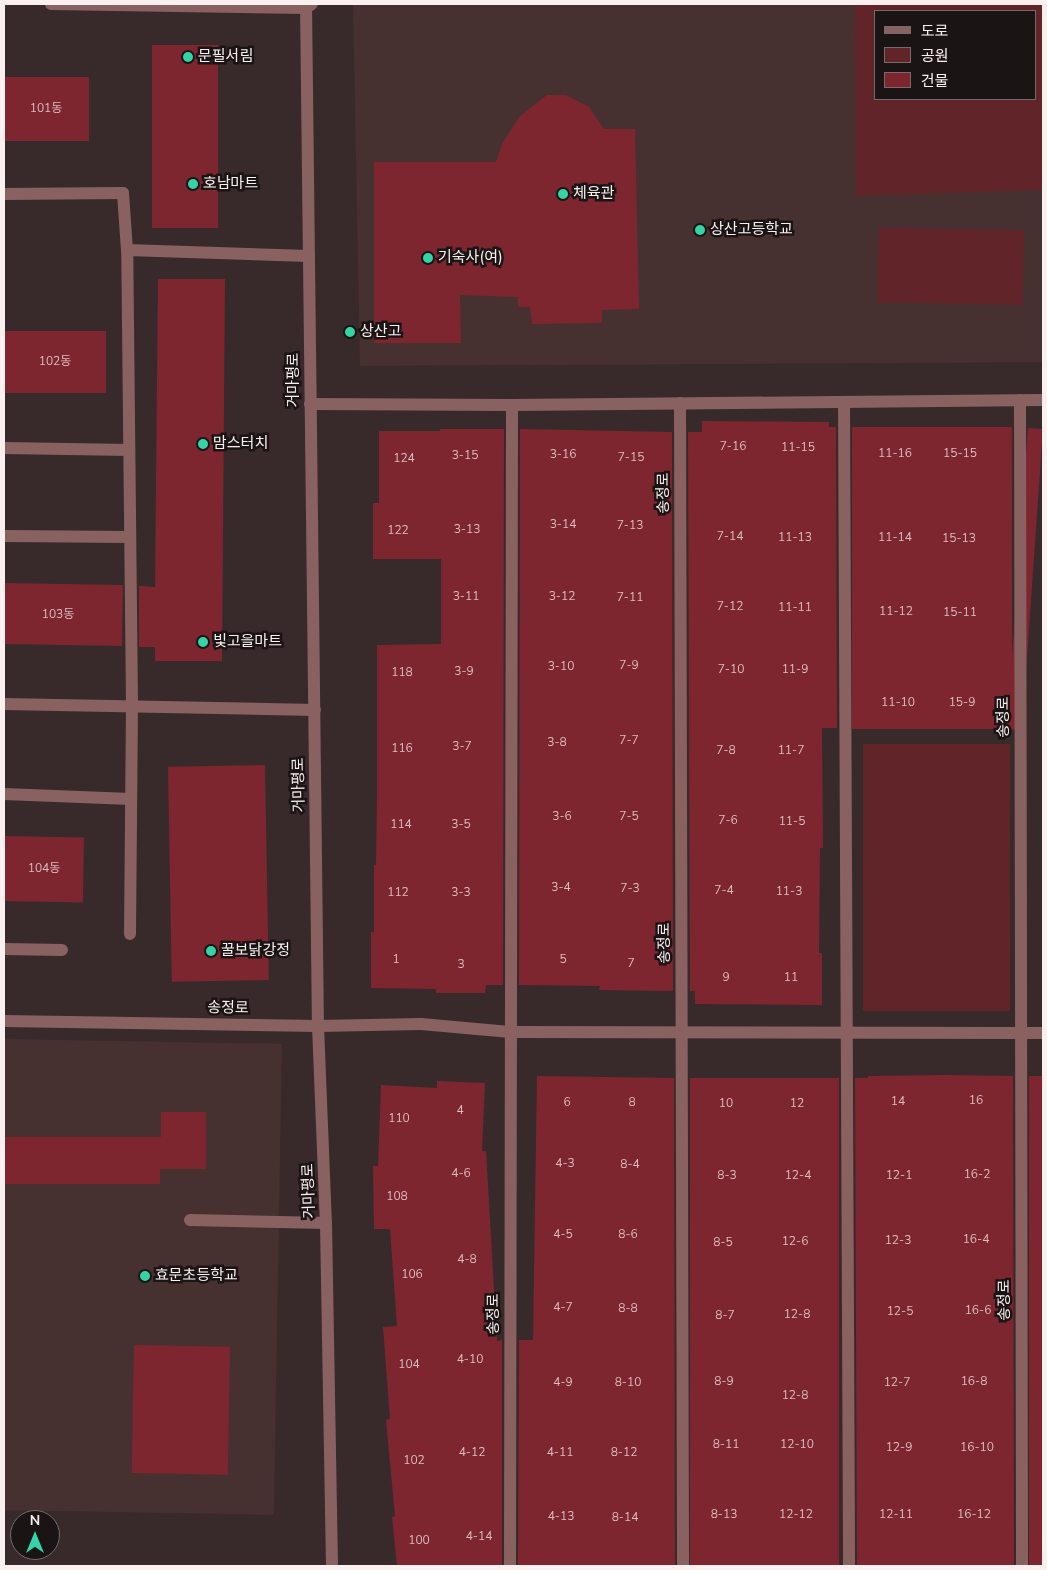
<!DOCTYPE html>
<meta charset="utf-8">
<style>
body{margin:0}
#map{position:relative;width:1047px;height:1570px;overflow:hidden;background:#382a2a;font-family:"Nunito Sans","Noto Sans KR",sans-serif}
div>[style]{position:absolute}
.built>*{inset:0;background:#463130;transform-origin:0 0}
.green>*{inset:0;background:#612428;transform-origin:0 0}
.building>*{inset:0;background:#7e262f;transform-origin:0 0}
.minor>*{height:12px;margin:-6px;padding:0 6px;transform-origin:6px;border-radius:6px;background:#8a6161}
.dots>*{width:14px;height:14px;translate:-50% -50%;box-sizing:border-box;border:2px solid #1b1414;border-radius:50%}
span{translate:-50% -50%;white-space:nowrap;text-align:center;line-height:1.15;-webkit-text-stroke:5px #1b1414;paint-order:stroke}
.number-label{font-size:12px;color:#dabebf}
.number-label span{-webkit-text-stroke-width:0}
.poi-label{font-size:15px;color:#f9f0ef}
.left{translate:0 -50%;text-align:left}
.street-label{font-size:15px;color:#f9f0ef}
.frame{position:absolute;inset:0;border:5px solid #f9f0ef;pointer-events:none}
.legend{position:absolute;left:874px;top:10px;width:162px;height:90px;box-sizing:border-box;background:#1b1414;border:1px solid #746c6c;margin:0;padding:6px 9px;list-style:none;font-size:15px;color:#f9f0ef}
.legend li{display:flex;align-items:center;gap:10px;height:25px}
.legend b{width:25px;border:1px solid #746c6c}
.north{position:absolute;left:10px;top:1510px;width:50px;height:50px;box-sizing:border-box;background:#1b1414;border:1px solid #746c6c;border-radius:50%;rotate:0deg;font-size:14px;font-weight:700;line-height:20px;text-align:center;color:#f9f0ef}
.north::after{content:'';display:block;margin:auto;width:18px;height:22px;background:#35d4a7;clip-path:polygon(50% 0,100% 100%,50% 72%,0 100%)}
</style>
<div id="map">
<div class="built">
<i style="clip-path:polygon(evenodd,353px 4px,1043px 4px,1043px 362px,360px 366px,353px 4px,876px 11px,1036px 11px,1036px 99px,876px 99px,876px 11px)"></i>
<i style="left:4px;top:1039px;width:278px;height:471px;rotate:1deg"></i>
</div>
<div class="green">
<i style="clip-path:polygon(evenodd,855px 4px,1043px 4px,1043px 190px,856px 196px,855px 4px,876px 11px,1036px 11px,1036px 99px,876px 99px,876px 11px)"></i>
<i style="left:1024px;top:230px;width:75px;height:145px;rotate:91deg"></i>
<i style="left:1010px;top:744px;width:267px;height:147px;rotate:90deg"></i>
</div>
<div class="building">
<i style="left:152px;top:45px;width:66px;height:183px"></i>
<i style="left:4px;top:77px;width:85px;height:64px"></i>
<i style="clip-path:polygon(547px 95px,566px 95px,589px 107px,604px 129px,635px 129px,639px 309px,602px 310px,602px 323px,532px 324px,530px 307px,518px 307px,518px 297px,460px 295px,461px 343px,374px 343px,374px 162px,496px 162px,502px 144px,519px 117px)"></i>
<i style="clip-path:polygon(158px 279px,225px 279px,222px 661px,155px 661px,155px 647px,139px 647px,139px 586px,155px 587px)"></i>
<i style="left:4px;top:331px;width:102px;height:62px"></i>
<i style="clip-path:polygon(702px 421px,829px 422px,829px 427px,836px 427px,837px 728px,822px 728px,823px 848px,820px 848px,819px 953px,822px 953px,822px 1005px,695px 1004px,695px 991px,690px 991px,688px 432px,702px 432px)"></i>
<i style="left:852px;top:427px;width:160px;height:302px"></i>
<i style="left:1028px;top:428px;width:15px;height:302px;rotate:4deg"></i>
<i style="clip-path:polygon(440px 429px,504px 429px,503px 985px,486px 985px,485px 993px,436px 993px,436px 989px,371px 988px,371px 932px,374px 932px,374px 865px,376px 865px,377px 797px,377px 645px,441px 644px,441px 559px,373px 559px,373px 503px,379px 503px,379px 431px,440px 431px)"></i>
<i style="clip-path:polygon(520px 429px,672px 432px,673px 991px,599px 990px,600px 986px,519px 985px)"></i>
<i style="left:4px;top:583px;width:119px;height:61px;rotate:1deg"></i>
<i style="left:265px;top:765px;width:215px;height:97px;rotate:89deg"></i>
<i style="left:4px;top:836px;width:80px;height:65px;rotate:1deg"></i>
<i style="clip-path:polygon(945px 1075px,1013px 1076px,1014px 1566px,857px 1566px,855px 1078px,868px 1078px,868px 1076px)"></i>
<i style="clip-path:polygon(537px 1076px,674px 1078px,675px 1566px,518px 1566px,519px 1340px,533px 1340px)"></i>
<i style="left:1029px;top:1076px;width:14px;height:490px"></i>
<i style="left:690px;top:1078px;width:149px;height:488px"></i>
<i style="clip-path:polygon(437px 1081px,485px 1083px,482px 1151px,486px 1151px,497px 1341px,502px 1340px,502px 1566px,397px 1566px,392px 1517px,395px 1516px,386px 1420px,390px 1419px,383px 1327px,397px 1326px,390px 1229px,374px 1229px,373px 1166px,378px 1166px,381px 1085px,437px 1088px)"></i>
<i style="clip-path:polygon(161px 1112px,206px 1112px,206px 1169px,160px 1169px,160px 1184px,4px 1184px,4px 1137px,161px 1137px)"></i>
<i style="left:134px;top:1345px;width:96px;height:128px;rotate:1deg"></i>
</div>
<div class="minor">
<i style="left:51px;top:4px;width:255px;rotate:0.9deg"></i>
<i style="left:306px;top:8px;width:7px;rotate:-34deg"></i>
<i style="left:306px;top:4px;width:1022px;rotate:89.33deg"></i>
<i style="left:318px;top:1026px;width:197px;rotate:87.7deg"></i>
<i style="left:326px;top:1223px;width:343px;rotate:89deg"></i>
<i style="left:4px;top:194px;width:119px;rotate:-0.5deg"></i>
<i style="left:123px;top:193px;width:57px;rotate:86deg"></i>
<i style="left:1020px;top:400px;width:1166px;rotate:89.9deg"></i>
<i style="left:844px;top:402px;width:1164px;rotate:89.75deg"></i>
<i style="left:680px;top:403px;width:1163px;rotate:89.85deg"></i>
<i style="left:310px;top:404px;width:202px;rotate:0.3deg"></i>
<i style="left:512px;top:405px;width:531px;rotate:-0.54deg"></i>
<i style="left:4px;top:448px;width:125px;rotate:0.9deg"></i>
<i style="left:4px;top:536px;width:126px;rotate:0.5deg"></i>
<i style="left:4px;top:704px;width:311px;rotate:1.1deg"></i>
<i style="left:4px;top:794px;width:127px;rotate:2.3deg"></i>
<i style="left:130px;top:934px;width:229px;rotate:-89.5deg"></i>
<i style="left:132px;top:705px;width:455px;rotate:-90.6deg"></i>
<i style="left:127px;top:250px;width:182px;rotate:1.9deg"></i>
<i style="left:4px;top:949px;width:58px;rotate:1deg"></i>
<i style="left:4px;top:1021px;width:314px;rotate:0.9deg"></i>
<i style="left:318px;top:1026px;width:103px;rotate:-1.1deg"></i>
<i style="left:421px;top:1024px;width:90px;rotate:5.1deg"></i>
<i style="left:511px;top:1032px;width:532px;rotate:0.11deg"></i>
<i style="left:190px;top:1220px;width:136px;rotate:1.3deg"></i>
<i style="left:510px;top:1566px;width:1161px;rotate:-89.9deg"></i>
</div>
<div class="dots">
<i style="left:188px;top:57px;background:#35d4a7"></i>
<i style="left:193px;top:184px;background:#35d4a7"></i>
<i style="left:563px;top:194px;background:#35d4a7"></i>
<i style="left:700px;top:230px;background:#35d4a7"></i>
<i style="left:428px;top:258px;background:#35d4a7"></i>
<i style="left:350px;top:332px;background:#35d4a7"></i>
<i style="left:203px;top:444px;background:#35d4a7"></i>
<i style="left:203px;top:642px;background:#35d4a7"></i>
<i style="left:211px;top:951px;background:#35d4a7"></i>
<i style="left:145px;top:1276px;background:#35d4a7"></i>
</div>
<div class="number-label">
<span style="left:46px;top:109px">101동</span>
<span style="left:55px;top:362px">102동</span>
<span style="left:733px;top:447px">7-16</span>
<span style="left:798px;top:448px">11-15</span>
<span style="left:895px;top:454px">11-16</span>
<span style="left:960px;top:454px">15-15</span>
<span style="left:563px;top:455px">3-16</span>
<span style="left:465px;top:456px">3-15</span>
<span style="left:631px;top:458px">7-15</span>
<span style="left:404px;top:459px">124</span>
<span style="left:563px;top:525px">3-14</span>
<span style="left:630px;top:526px">7-13</span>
<span style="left:467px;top:530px">3-13</span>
<span style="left:398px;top:531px">122</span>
<span style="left:730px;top:537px">7-14</span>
<span style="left:795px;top:538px">11-13</span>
<span style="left:895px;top:538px">11-14</span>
<span style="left:959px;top:539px">15-13</span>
<span style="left:466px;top:597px">3-11</span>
<span style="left:562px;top:597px">3-12</span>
<span style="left:630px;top:598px">7-11</span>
<span style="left:730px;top:607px">7-12</span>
<span style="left:795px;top:608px">11-11</span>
<span style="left:896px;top:612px">11-12</span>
<span style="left:960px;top:613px">15-11</span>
<span style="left:58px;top:615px">103동</span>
<span style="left:629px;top:666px">7-9</span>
<span style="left:561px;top:667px">3-10</span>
<span style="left:731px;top:670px">7-10</span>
<span style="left:795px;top:670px">11-9</span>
<span style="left:464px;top:672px">3-9</span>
<span style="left:402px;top:673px">118</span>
<span style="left:898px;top:703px">11-10</span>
<span style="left:962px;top:703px">15-9</span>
<span style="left:629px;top:741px">7-7</span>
<span style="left:557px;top:743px">3-8</span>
<span style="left:462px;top:747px">3-7</span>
<span style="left:402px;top:749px">116</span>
<span style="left:726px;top:751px">7-8</span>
<span style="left:791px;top:751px">11-7</span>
<span style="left:562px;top:817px">3-6</span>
<span style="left:629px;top:817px">7-5</span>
<span style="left:728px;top:821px">7-6</span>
<span style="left:792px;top:822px">11-5</span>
<span style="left:401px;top:825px">114</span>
<span style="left:461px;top:825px">3-5</span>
<span style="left:44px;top:869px">104동</span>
<span style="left:561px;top:888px">3-4</span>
<span style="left:630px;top:889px">7-3</span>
<span style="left:724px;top:891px">7-4</span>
<span style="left:789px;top:892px">11-3</span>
<span style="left:398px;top:893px">112</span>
<span style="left:461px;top:893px">3-3</span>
<span style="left:396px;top:960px">1</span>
<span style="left:563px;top:960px">5</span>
<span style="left:631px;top:964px">7</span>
<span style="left:461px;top:965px">3</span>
<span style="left:726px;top:978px">9</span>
<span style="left:791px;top:978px">11</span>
<span style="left:976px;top:1101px">16</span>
<span style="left:898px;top:1102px">14</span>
<span style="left:567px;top:1103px">6</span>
<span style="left:632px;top:1103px">8</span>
<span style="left:726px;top:1104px">10</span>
<span style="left:797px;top:1104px">12</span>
<span style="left:460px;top:1111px">4</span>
<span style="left:399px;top:1119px">110</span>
<span style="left:565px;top:1164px">4-3</span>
<span style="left:630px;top:1165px">8-4</span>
<span style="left:461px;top:1174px">4-6</span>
<span style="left:977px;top:1175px">16-2</span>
<span style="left:727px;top:1176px">8-3</span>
<span style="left:798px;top:1176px">12-4</span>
<span style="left:899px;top:1176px">12-1</span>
<span style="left:397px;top:1197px">108</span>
<span style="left:563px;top:1235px">4-5</span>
<span style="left:628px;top:1235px">8-6</span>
<span style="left:976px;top:1240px">16-4</span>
<span style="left:898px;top:1241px">12-3</span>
<span style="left:795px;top:1242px">12-6</span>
<span style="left:723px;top:1243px">8-5</span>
<span style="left:467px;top:1260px">4-8</span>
<span style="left:412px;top:1275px">106</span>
<span style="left:563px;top:1308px">4-7</span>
<span style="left:628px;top:1309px">8-8</span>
<span style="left:978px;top:1311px">16-6</span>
<span style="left:900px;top:1312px">12-5</span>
<span style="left:797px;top:1315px">12-8</span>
<span style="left:725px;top:1316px">8-7</span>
<span style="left:470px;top:1360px">4-10</span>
<span style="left:409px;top:1365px">104</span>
<span style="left:724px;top:1382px">8-9</span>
<span style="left:974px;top:1382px">16-8</span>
<span style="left:563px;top:1383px">4-9</span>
<span style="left:628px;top:1383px">8-10</span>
<span style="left:897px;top:1383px">12-7</span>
<span style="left:795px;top:1396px">12-8</span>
<span style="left:726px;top:1445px">8-11</span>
<span style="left:797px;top:1445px">12-10</span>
<span style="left:899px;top:1448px">12-9</span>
<span style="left:977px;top:1448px">16-10</span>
<span style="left:472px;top:1453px">4-12</span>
<span style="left:560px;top:1453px">4-11</span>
<span style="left:624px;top:1453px">8-12</span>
<span style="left:414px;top:1461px">102</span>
<span style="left:724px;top:1515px">8-13</span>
<span style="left:796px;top:1515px">12-12</span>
<span style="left:896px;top:1515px">12-11</span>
<span style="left:974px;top:1515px">16-12</span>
<span style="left:561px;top:1517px">4-13</span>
<span style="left:625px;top:1518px">8-14</span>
<span style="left:479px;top:1537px">4-14</span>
<span style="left:419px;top:1541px">100</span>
</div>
<div class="poi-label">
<span class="left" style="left:198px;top:57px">문필서림</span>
<span class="left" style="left:203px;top:184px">호남마트</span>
<span class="left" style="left:573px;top:194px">체육관</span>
<span class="left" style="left:710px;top:230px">상산고등학교</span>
<span class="left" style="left:438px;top:258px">기숙사(여)</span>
<span class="left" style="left:360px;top:332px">상산고</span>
<span class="left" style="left:213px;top:444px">맘스터치</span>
<span class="left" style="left:213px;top:642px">빛고을마트</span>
<span class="left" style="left:221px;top:951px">꿀보닭강정</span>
<span class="left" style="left:155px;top:1276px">효문초등학교</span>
</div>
<div class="street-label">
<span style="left:294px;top:380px;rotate:-90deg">거마평로</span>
<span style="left:664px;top:493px;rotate:-90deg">송정로</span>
<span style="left:1004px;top:717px;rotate:-90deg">송정로</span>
<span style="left:299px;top:785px;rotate:-91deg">거마평로</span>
<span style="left:665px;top:943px;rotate:-90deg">송정로</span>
<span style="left:228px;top:1008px;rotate:1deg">송정로</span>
<span style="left:309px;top:1191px;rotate:-92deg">거마평로</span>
<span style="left:1005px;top:1300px;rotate:-90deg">송정로</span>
<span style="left:494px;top:1314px;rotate:-90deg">송정로</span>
</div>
<div class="frame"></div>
<ul class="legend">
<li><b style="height:6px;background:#8a6161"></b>도로</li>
<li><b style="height:14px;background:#612428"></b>공원</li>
<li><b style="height:14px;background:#7e262f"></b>건물</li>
</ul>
<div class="north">N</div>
</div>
